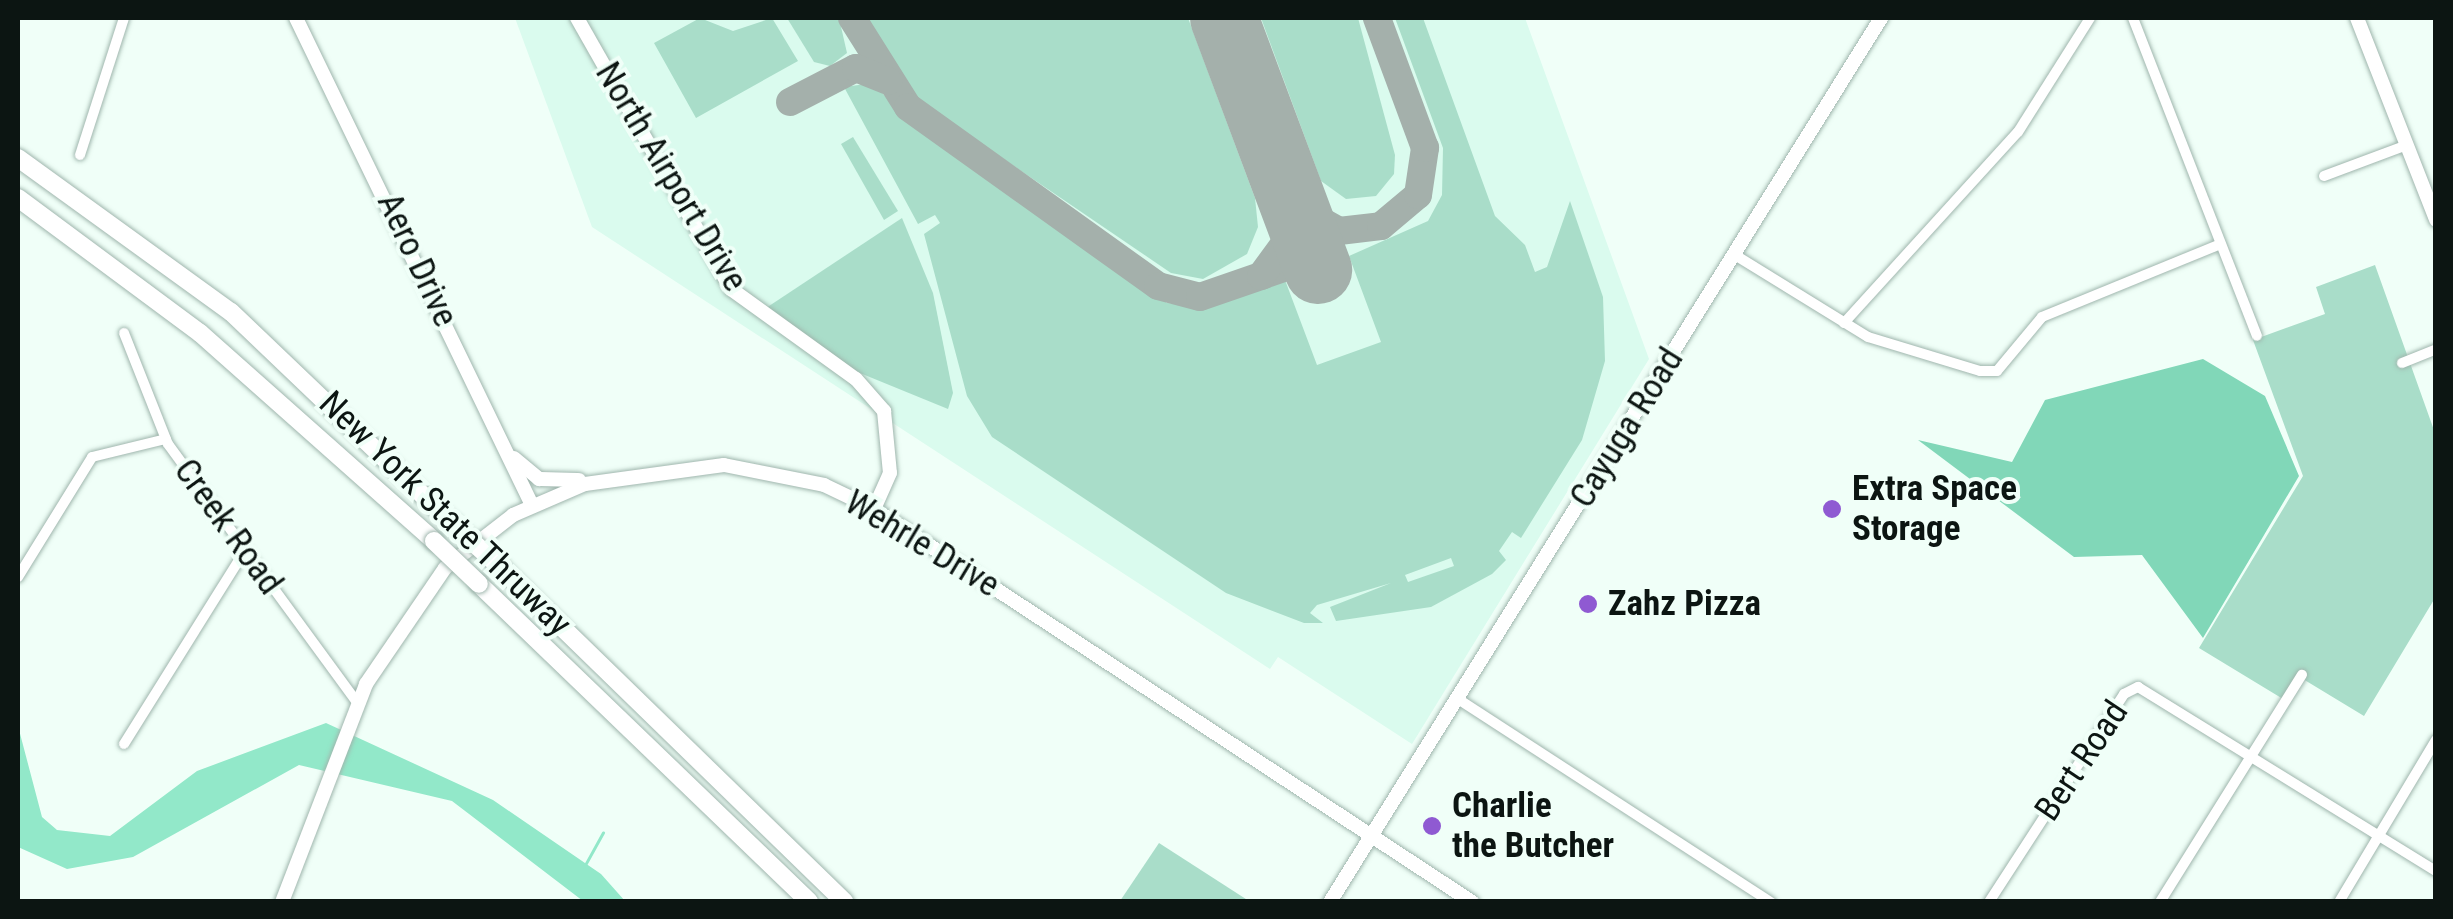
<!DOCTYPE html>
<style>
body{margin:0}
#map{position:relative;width:2453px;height:919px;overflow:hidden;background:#f0fff8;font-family:"Roboto Condensed",sans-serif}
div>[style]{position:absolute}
.built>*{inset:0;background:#dafbee}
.green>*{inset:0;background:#a9ddc9}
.forest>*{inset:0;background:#81d7b8}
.water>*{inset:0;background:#92e8c9}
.stream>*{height:2.5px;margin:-1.25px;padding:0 1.25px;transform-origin:1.25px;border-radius:1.25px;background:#92e8c9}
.taxiway>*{height:28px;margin:-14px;padding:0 14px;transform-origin:14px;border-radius:14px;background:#a4b0ab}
.runway>*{height:68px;margin:-34px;padding:0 34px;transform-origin:34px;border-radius:34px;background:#a4b0ab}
.roads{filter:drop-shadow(0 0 2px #9fb6ad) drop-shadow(0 0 2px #9fb6ad)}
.street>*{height:10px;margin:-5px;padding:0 5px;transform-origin:5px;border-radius:5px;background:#fff}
.secondary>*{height:14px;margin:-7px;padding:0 7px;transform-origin:7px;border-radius:7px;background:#fff}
.highway>*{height:18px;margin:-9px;padding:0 9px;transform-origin:9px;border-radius:9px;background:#fff}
.bridges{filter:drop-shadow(0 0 2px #9fb6ad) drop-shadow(0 0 2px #9fb6ad)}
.highway-bridge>*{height:18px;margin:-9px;padding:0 9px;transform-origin:9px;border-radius:9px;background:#fff}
.dots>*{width:28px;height:28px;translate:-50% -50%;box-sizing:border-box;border:5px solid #f0fff8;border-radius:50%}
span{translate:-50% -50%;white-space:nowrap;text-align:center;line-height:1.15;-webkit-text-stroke:8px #f0fff8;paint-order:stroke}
.street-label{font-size:35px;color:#0c1512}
.poi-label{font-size:35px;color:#0c1512;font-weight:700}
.left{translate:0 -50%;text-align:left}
.frame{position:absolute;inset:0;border:20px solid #0c1512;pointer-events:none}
</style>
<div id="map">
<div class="built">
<i style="clip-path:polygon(515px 18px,1525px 18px,1649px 359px,1412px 744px,1278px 657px,1270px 669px,592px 227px)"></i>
</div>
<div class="green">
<i style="clip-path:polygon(700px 18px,733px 31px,772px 18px,798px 61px,696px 118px,654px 43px)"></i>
<i style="clip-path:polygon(787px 18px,839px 18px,847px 53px,830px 66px,814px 62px)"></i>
<i style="clip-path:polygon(865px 18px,1188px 18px,1255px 198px,1258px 227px,1247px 254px,1203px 279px,1171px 273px,917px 100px)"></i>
<i style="clip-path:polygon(1261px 18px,1358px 18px,1395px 155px,1394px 174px,1376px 196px,1346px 199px,1321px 181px)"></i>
<i style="clip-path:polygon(evenodd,1395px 18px,1423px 18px,1495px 216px,1525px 245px,1535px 272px,1547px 267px,1570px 201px,1603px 297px,1605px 361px,1582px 440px,1521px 538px,1512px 532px,1499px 551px,1506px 560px,1492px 574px,1431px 607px,1336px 621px,1330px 607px,1391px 583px,1317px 605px,1310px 613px,1323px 623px,1304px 623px,1226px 593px,992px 437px,967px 396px,924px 234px,940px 223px,935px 215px,918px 224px,844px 87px,873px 83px,911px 124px,1167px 303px,1214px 306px,1285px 280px,1317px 365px,1381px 342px,1349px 256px,1428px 221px,1442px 195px,1443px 148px,1395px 18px,1451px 558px,1454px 566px,1408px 582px,1405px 575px,1451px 558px)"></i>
<i style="clip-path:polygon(853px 137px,898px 211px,884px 220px,841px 144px)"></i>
<i style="clip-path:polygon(902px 218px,933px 293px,953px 393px,948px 409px,855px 371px,763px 310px)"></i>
<i style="clip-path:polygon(2375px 265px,2435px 433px,2435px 598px,2364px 716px,2298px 676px,2283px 699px,2199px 648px,2303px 476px,2253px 340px,2325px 314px,2316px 287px)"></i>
<i style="clip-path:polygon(1159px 843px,1249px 901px,1120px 901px)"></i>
</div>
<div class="forest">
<i style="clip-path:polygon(2203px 359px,2265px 396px,2299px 476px,2203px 638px,2142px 555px,2074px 557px,1918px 440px,2012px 462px,2045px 400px)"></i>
</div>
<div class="water">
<i style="clip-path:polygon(326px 723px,493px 800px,601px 874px,625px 901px,583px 901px,452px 801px,299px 765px,133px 857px,67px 869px,18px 847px,18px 726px,42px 817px,57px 830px,110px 836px,197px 771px)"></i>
</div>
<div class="stream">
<i style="left:584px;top:867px;width:39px;rotate:-61deg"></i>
</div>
<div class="taxiway">
<i style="left:852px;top:18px;width:105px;rotate:57.8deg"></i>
<i style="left:908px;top:107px;width:307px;rotate:35.6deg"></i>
<i style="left:1158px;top:286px;width:43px;rotate:14.7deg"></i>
<i style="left:1200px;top:297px;width:86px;rotate:-19.1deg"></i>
<i style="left:790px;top:102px;width:74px;rotate:-27.3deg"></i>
<i style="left:856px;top:68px;width:35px;rotate:22deg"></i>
<i style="left:1279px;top:166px;width:53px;rotate:60.5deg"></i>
<i style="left:1305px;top:212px;width:39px;rotate:29deg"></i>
<i style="left:1339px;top:231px;width:42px;rotate:-6.8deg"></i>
<i style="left:1381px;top:226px;width:48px;rotate:-40deg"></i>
<i style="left:1418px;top:195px;width:48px;rotate:-81.5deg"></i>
<i style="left:1425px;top:148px;width:139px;rotate:-110.3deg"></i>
<i style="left:1261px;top:276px;width:51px;rotate:-53.8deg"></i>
<i style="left:1291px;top:235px;width:44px;rotate:-95.2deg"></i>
</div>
<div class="runway">
<i style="left:1224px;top:18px;width:269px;rotate:69.5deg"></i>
</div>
<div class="roads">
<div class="street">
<i style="left:2133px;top:18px;width:341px;rotate:68.7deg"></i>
<i style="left:80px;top:155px;width:144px;rotate:-72.2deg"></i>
<i style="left:2324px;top:176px;width:89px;rotate:-20.5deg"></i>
<i style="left:1735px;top:255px;width:156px;rotate:31.7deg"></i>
<i style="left:1868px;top:337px;width:117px;rotate:16.9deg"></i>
<i style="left:1980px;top:371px;width:17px"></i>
<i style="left:1997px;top:371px;width:70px;rotate:-50.2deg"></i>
<i style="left:2042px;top:317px;width:193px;rotate:-22.2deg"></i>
<i style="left:1844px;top:323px;width:258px;rotate:-47.7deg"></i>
<i style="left:2018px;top:132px;width:135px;rotate:-57.7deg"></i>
<i style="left:124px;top:333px;width:119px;rotate:68.4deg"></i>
<i style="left:168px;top:444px;width:323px;rotate:53.8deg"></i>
<i style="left:2402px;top:363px;width:37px;rotate:-22deg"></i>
<i style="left:18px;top:577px;width:141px;rotate:-58.3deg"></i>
<i style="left:92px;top:457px;width:76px;rotate:-13.7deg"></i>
<i style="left:1458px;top:699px;width:373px;rotate:33deg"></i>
<i style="left:124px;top:744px;width:226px;rotate:-58deg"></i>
<i style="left:1989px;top:902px;width:248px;rotate:-57deg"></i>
<i style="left:2124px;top:694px;width:16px;rotate:-27deg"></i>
<i style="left:2138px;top:687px;width:350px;rotate:31.7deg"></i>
<i style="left:2160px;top:902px;width:268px;rotate:-58deg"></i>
<i style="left:2339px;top:902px;width:189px;rotate:-59.1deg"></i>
</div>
<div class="secondary">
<i style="left:296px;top:18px;width:541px;rotate:64.15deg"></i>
<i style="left:577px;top:18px;width:312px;rotate:60.4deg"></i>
<i style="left:731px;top:289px;width:154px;rotate:35.8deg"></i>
<i style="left:856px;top:379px;width:43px;rotate:48.8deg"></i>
<i style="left:884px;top:411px;width:62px;rotate:84.5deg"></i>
<i style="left:890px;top:473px;width:39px;rotate:114deg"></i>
<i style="left:2357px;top:18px;width:217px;rotate:68.6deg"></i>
<i style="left:514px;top:458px;width:33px;rotate:40deg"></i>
<i style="left:539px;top:479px;width:40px;rotate:1.4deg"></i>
<i style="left:282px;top:902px;width:234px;rotate:-68.9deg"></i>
<i style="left:366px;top:684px;width:140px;rotate:-55.7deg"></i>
<i style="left:445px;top:568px;width:86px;rotate:-37.9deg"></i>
<i style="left:513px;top:515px;width:78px;rotate:-23.3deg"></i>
<i style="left:585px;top:484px;width:140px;rotate:-7.8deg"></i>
<i style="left:724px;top:465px;width:102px;rotate:11.3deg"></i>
<i style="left:824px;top:485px;width:55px;rotate:25.6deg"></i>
<i style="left:874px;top:509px;width:716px;rotate:33.31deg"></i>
<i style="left:1330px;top:902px;width:1042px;rotate:-58.06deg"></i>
</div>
<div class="highway">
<i style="left:18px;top:158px;width:263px;rotate:35.9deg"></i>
<i style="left:231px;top:312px;width:307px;rotate:43.7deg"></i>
<i style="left:18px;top:198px;width:227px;rotate:36.6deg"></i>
<i style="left:200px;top:333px;width:313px;rotate:41.6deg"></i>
<i style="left:499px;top:566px;width:482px;rotate:44.2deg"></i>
<i style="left:479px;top:584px;width:458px;rotate:43.9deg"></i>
</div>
</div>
<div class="bridges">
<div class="highway-bridge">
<i style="left:453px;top:524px;width:62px;rotate:42.4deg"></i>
<i style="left:434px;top:541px;width:62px;rotate:43.7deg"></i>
</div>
</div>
<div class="dots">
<i style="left:1832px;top:509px;background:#8f5ad2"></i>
<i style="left:1588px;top:604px;background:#8f5ad2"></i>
<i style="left:1432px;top:826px;background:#8f5ad2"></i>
</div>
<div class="street-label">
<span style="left:671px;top:177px;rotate:59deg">North Airport Drive</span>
<span style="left:417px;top:260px;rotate:65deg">Aero Drive</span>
<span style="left:1627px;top:428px;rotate:-58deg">Cayuga Road</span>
<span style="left:445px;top:514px;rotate:44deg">New York State Thruway</span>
<span style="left:228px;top:527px;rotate:54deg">Creek Road</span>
<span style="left:922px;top:544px;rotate:31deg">Wehrle Drive</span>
<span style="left:2082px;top:761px;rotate:-56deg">Bert Road</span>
</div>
<div class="poi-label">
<span class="left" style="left:1852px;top:509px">Extra Space<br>Storage</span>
<span class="left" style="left:1608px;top:604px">Zahz Pizza</span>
<span class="left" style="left:1452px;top:826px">Charlie<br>the Butcher</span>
</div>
<div class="frame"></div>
</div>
